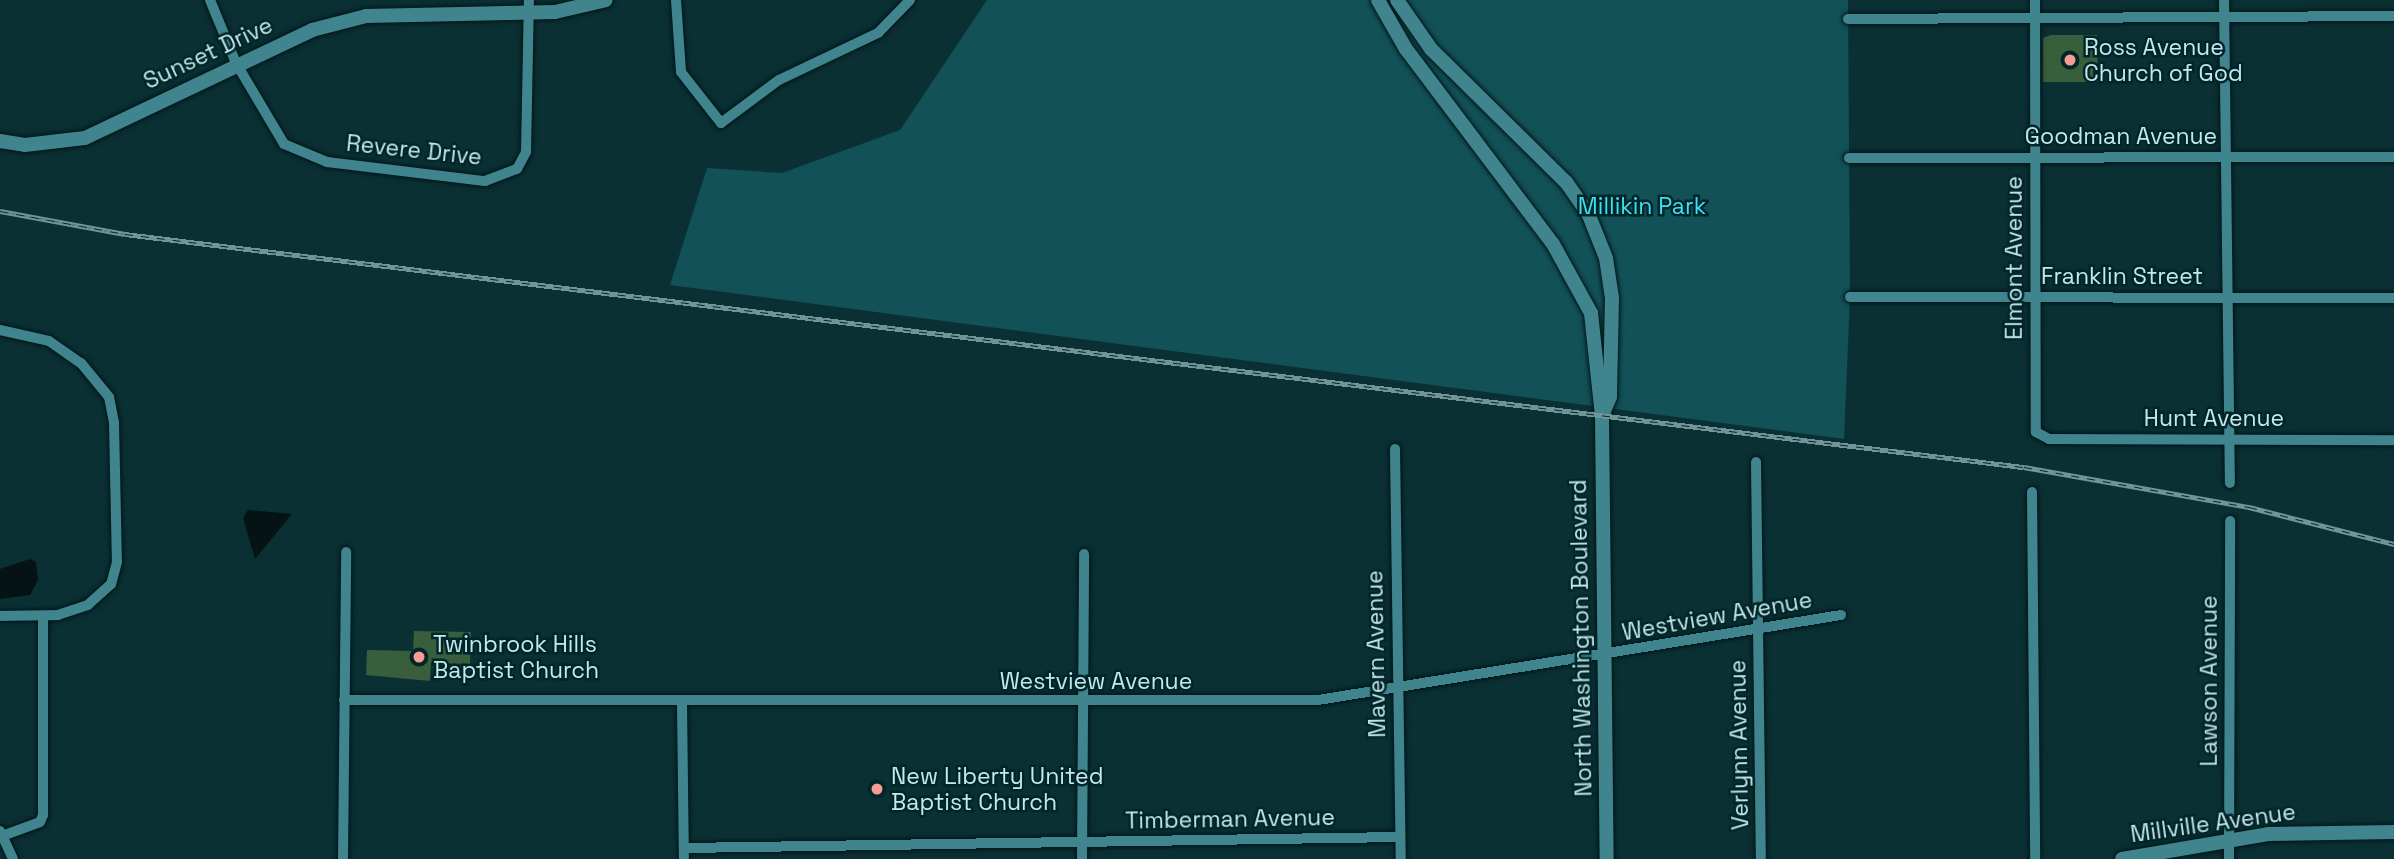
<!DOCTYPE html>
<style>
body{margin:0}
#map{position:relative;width:2394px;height:859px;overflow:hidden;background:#0a3034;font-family:"Space Grotesk",sans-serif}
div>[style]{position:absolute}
.green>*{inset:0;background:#125158}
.water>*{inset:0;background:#051314}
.building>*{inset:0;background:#395e3b}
.roads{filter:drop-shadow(0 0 2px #021619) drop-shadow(0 0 2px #021619)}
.street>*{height:10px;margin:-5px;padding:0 5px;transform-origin:5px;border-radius:5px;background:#40858e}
.secondary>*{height:14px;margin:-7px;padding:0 7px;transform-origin:7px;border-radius:7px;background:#40858e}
.rail>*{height:5px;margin-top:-2.5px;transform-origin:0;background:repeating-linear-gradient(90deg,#00262a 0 8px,#719498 0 16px);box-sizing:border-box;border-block:2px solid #719498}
.dots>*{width:19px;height:19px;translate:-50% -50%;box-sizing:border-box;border:4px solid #00262a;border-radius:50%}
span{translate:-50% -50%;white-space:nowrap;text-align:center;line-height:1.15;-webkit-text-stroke:5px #00262a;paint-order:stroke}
.poi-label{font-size:23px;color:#c6e7eb}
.left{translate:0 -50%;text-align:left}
.street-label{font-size:23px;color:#c6e7eb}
.park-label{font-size:23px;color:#3ae1f3}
</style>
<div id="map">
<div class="green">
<i style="clip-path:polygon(987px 0,1848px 0,1850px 297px,1844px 439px,670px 285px,707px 168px,782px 173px,900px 130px)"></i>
</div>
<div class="water">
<i style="clip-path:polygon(248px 510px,292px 514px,255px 559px,243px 518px)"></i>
<i style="clip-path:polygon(30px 559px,36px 562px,38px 580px,30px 595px,0 599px,0 569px)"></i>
</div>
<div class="building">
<i style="clip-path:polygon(2051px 35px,2097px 35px,2098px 82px,2043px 82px,2043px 38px)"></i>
<i style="clip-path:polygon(414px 631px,471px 632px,470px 664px,431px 663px,430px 681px,366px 675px,367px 650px,413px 651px)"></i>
</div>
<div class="roads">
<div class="street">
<i style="left:210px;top:0;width:68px;rotate:67.6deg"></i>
<i style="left:236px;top:63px;width:94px;rotate:59.3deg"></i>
<i style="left:284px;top:144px;width:47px;rotate:22.7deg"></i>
<i style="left:327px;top:162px;width:159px;rotate:6.9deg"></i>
<i style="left:485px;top:181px;width:34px;rotate:-21deg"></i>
<i style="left:517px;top:169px;width:19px;rotate:-62deg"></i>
<i style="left:526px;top:152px;width:152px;rotate:-88.9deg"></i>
<i style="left:676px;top:0;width:72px;rotate:86deg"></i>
<i style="left:681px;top:72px;width:65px;rotate:51.9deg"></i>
<i style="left:721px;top:123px;width:72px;rotate:-36.6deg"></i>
<i style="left:779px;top:80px;width:110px;rotate:-25.4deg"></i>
<i style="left:878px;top:33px;width:46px;rotate:-45.9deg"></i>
<i style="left:2035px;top:0;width:432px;rotate:89.9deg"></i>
<i style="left:2036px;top:432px;width:15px;rotate:28deg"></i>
<i style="left:2049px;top:439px;width:345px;rotate:0.2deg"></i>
<i style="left:2224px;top:0;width:483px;rotate:89.3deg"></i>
<i style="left:1848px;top:19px;width:546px;rotate:-0.31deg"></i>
<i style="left:1849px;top:158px;width:545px;rotate:-0.11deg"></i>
<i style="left:1850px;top:297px;width:544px;rotate:0.11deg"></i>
<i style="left:0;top:330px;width:50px;rotate:12.7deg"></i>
<i style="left:49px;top:341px;width:39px;rotate:35deg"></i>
<i style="left:81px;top:363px;width:44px;rotate:50.5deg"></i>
<i style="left:109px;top:397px;width:26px;rotate:79deg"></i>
<i style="left:114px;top:423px;width:139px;rotate:88.8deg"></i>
<i style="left:117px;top:562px;width:23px;rotate:105deg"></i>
<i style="left:111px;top:584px;width:31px;rotate:138deg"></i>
<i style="left:88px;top:605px;width:32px;rotate:162deg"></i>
<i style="left:58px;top:615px;width:58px;rotate:179deg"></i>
<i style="left:1395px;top:449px;width:410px;rotate:89.2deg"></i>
<i style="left:1756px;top:462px;width:397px;rotate:89.3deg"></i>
<i style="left:2032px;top:492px;width:367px;rotate:89.5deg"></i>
<i style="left:344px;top:700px;width:974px"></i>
<i style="left:1318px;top:700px;width:530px;rotate:-9.23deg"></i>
<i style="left:682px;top:704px;width:155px;rotate:89.3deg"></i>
<i style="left:0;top:831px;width:31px;rotate:65deg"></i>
<i style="left:2px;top:836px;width:40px;rotate:-20.2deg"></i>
<i style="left:40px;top:822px;width:8px;rotate:-67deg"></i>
<i style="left:43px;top:815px;width:199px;rotate:-90deg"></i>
<i style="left:684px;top:848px;width:716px;rotate:-0.88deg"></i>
<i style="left:343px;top:859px;width:307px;rotate:-89.4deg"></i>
<i style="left:1082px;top:859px;width:305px;rotate:-89.6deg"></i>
<i style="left:2229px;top:859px;width:338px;rotate:-89.8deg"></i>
</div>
<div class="secondary">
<i style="left:1378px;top:0;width:56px;rotate:60.3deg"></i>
<i style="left:1406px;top:49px;width:244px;rotate:53deg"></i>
<i style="left:1553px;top:244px;width:79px;rotate:61.2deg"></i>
<i style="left:1591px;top:313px;width:104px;rotate:83.9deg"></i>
<i style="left:1602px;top:416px;width:443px;rotate:89.4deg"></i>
<i style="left:1397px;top:0;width:60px;rotate:55.2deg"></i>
<i style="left:1431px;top:49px;width:190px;rotate:44.6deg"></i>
<i style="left:1566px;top:182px;width:38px;rotate:55deg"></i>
<i style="left:1588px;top:213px;width:48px;rotate:68.2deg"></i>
<i style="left:1606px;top:258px;width:40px;rotate:81.5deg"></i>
<i style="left:1612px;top:298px;width:99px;rotate:91.2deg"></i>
<i style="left:1610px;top:397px;width:21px;rotate:113deg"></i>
<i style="left:0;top:141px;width:25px;rotate:9deg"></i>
<i style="left:25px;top:145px;width:60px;rotate:-6.7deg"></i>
<i style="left:85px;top:138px;width:251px;rotate:-25.4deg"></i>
<i style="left:312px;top:30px;width:56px;rotate:-14.5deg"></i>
<i style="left:366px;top:16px;width:189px;rotate:-1.2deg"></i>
<i style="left:555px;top:12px;width:52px;rotate:-13.2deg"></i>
<i style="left:2122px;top:859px;width:148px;rotate:-9.7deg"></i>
<i style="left:2268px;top:834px;width:126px;rotate:-0.9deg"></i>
</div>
</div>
<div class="rail">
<i style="left:0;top:211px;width:127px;rotate:10.4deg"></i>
<i style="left:125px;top:234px;width:1913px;rotate:7deg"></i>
<i style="left:2024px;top:467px;width:229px;rotate:10.1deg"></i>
<i style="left:2249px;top:507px;width:150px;rotate:14.3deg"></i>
</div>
<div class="dots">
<i style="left:2070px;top:60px;background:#f59c93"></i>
<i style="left:419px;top:657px;background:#f59c93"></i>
<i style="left:877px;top:789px;background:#f59c93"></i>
</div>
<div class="poi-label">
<span class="left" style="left:2084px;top:60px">Ross Avenue<br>Church of God</span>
<span class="left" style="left:433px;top:657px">Twinbrook Hills<br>Baptist Church</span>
<span class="left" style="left:891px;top:789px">New Liberty United<br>Baptist Church</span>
</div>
<div class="street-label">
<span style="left:208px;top:53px;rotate:-25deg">Sunset Drive</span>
<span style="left:2121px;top:136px">Goodman Avenue</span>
<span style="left:414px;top:150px;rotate:6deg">Revere Drive</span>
<span style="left:2014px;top:258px;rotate:-90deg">Elmont Avenue</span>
<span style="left:2122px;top:276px">Franklin Street</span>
<span style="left:2214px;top:418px">Hunt Avenue</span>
<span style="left:1717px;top:616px;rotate:-10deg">Westview Avenue</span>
<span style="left:1581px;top:638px;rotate:-91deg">North Washington Boulevard</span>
<span style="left:1376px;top:654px;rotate:-91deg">Mavern Avenue</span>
<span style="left:1096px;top:681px">Westview Avenue</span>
<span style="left:2209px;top:681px;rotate:-90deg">Lawson Avenue</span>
<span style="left:1739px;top:745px;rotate:-91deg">Verlynn Avenue</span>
<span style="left:1230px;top:819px;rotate:-1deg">Timberman Avenue</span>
<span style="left:2213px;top:823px;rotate:-8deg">Millville Avenue</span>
</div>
<div class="park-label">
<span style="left:1642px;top:206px">Millikin Park</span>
</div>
</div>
